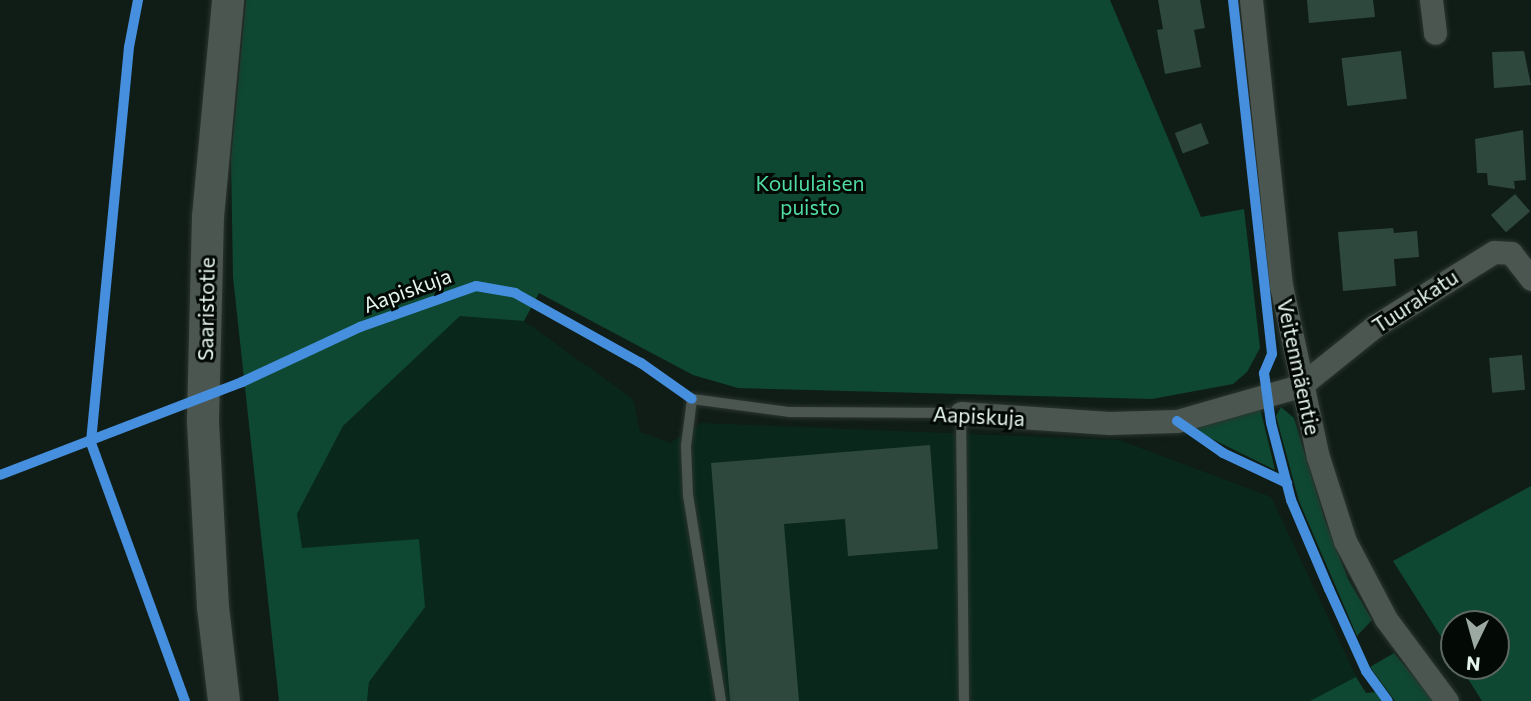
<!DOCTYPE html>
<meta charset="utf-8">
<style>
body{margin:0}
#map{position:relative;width:1531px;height:701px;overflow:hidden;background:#101d17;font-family:Commissioner,sans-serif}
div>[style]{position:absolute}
.built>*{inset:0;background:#09281b}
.green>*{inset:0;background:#0e4832}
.building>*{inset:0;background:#2e483e;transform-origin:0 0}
.roads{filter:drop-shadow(0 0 2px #2c3531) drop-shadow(0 0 2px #2c3531)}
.service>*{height:10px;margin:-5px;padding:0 5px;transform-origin:5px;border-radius:5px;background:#4b5650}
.minor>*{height:23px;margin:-11.5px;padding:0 11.5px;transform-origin:11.5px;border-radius:11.5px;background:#4b5650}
.secondary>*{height:32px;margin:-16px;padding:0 16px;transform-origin:16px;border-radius:16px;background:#4b5650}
.cycleway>*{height:10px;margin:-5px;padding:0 5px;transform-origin:5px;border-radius:5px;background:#468fdf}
span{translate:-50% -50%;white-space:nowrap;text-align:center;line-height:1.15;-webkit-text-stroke:6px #030a06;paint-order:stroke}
.park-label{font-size:21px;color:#50dba2}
.street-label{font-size:21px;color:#e6f5ed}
.north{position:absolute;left:1440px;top:610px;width:70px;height:70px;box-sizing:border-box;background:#030a06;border:2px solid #5e6862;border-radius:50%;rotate:185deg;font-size:19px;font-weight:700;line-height:28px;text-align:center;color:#e6f5ed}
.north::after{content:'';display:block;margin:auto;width:24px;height:32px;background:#9ba9a2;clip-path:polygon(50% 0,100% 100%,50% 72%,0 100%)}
</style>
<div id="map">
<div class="built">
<i style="clip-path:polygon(460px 316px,524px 321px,633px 399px,640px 432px,670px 443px,701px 423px,1119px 440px,1271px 497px,1362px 689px,1373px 701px,367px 701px,369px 682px,424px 607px,419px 539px,302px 548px,297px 514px,343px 426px)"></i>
</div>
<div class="green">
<i style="clip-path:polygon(246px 0,1110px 0,1201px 217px,1244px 209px,1260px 348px,1247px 372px,1233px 384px,1152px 399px,738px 388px,693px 375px,539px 293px,524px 321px,460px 316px,343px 426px,297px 514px,302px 548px,419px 539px,425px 607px,369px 682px,367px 701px,279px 701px,233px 277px,231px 159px)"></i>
<i style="clip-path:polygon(1281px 407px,1294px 418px,1325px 520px,1348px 579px,1372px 620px,1357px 636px,1299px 501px,1276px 416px)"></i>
<i style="clip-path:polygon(1260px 408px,1275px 470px,1190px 428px)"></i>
<i style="clip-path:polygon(1531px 486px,1531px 701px,1482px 701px,1460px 666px,1496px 666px,1496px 624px,1454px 624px,1454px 657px,1393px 561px)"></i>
<i style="clip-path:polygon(1394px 653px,1434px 701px,1395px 701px,1370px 667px)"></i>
<i style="clip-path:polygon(1356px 677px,1366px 693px,1375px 692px,1382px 701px,1310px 701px)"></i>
</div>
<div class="building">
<i style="clip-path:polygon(1158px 0,1200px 0,1205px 28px,1194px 30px,1201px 67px,1165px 74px,1157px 30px,1163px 29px)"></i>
<i style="clip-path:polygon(1307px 0,1373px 0,1375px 17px,1309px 23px)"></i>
<i style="left:1401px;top:51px;width:48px;height:60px;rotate:83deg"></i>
<i style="clip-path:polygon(1524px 51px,1531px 85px,1494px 88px,1492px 52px)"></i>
<i style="left:1201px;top:123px;width:22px;height:28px;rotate:69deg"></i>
<i style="clip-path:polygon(1523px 130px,1526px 180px,1514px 181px,1515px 189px,1488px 185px,1487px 173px,1477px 173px,1475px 139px)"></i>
<i style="left:1515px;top:194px;width:23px;height:32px;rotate:49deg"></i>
<i style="clip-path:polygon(1393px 228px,1394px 233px,1417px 231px,1419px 257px,1394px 259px,1396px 286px,1343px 291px,1338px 232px)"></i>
<i style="left:1522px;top:355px;width:35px;height:33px;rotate:85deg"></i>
<i style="clip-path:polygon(930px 445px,938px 549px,848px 556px,845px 519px,784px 524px,799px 701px,730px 701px,711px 463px)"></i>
</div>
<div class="roads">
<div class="service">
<i style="left:721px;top:701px;width:208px;rotate:-99.1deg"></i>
<i style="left:688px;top:496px;width:50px;rotate:-92.3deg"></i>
<i style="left:686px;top:446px;width:47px;rotate:-82.7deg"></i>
<i style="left:692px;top:399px;width:99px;rotate:7.6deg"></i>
<i style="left:790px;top:412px;width:171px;rotate:0.3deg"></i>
<i style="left:961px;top:413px;width:288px;rotate:89.4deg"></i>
</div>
<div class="minor">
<i style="left:1251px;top:0;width:287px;rotate:84deg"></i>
<i style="left:1281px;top:285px;width:176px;rotate:77.9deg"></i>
<i style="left:1318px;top:457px;width:88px;rotate:72.2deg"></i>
<i style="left:1345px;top:541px;width:88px;rotate:62.3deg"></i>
<i style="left:1386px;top:619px;width:102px;rotate:53.4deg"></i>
<i style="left:1431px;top:0;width:33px;rotate:83deg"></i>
<i style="left:961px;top:413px;width:148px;rotate:3.9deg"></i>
<i style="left:1109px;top:423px;width:68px;rotate:-1.7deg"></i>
<i style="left:1177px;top:421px;width:128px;rotate:-15.9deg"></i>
<i style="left:1300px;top:386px;width:96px;rotate:-38.7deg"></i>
<i style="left:1375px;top:326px;width:140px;rotate:-31.9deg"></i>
<i style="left:1494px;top:252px;width:17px;rotate:3deg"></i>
<i style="left:1511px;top:253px;width:33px;rotate:52deg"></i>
</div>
<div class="secondary">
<i style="left:224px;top:701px;width:95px;rotate:-96.7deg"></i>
<i style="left:213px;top:607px;width:187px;rotate:-93.1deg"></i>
<i style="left:203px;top:420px;width:203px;rotate:-88.6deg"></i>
<i style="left:208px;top:217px;width:218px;rotate:-84.7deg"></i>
</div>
</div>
<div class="cycleway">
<i style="left:138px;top:0;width:48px;rotate:100.8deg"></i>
<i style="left:129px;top:47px;width:398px;rotate:95.5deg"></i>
<i style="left:91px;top:443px;width:275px;rotate:70deg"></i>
<i style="left:1233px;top:0;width:356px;rotate:83.7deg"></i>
<i style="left:1272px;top:354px;width:21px;rotate:113deg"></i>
<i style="left:1264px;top:373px;width:50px;rotate:82deg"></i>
<i style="left:1271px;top:423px;width:80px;rotate:75.4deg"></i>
<i style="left:1291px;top:500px;width:97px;rotate:66.9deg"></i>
<i style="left:1329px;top:589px;width:90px;rotate:65.7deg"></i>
<i style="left:1366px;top:671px;width:37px;rotate:54deg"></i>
<i style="left:1177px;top:421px;width:56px;rotate:34.8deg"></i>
<i style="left:1223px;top:453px;width:71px;rotate:25.1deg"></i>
<i style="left:0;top:475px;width:259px;rotate:-21deg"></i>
<i style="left:242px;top:382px;width:130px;rotate:-25deg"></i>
<i style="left:360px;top:327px;width:123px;rotate:-19.5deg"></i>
<i style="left:476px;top:286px;width:40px;rotate:10deg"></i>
<i style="left:515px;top:293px;width:144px;rotate:29.1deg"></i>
<i style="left:641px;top:363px;width:62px;rotate:35.2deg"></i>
</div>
<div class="park-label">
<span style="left:810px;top:195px">Koululaisen<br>puisto</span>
</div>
<div class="street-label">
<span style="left:407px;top:290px;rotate:-20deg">Aapiskuja</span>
<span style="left:1415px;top:301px;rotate:-33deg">Tuurakatu</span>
<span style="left:206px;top:309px;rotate:-89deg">Saaristotie</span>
<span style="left:1299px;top:367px;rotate:78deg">Veitenmäentie</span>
<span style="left:979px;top:416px;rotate:3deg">Aapiskuja</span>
</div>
<div class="north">N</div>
</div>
